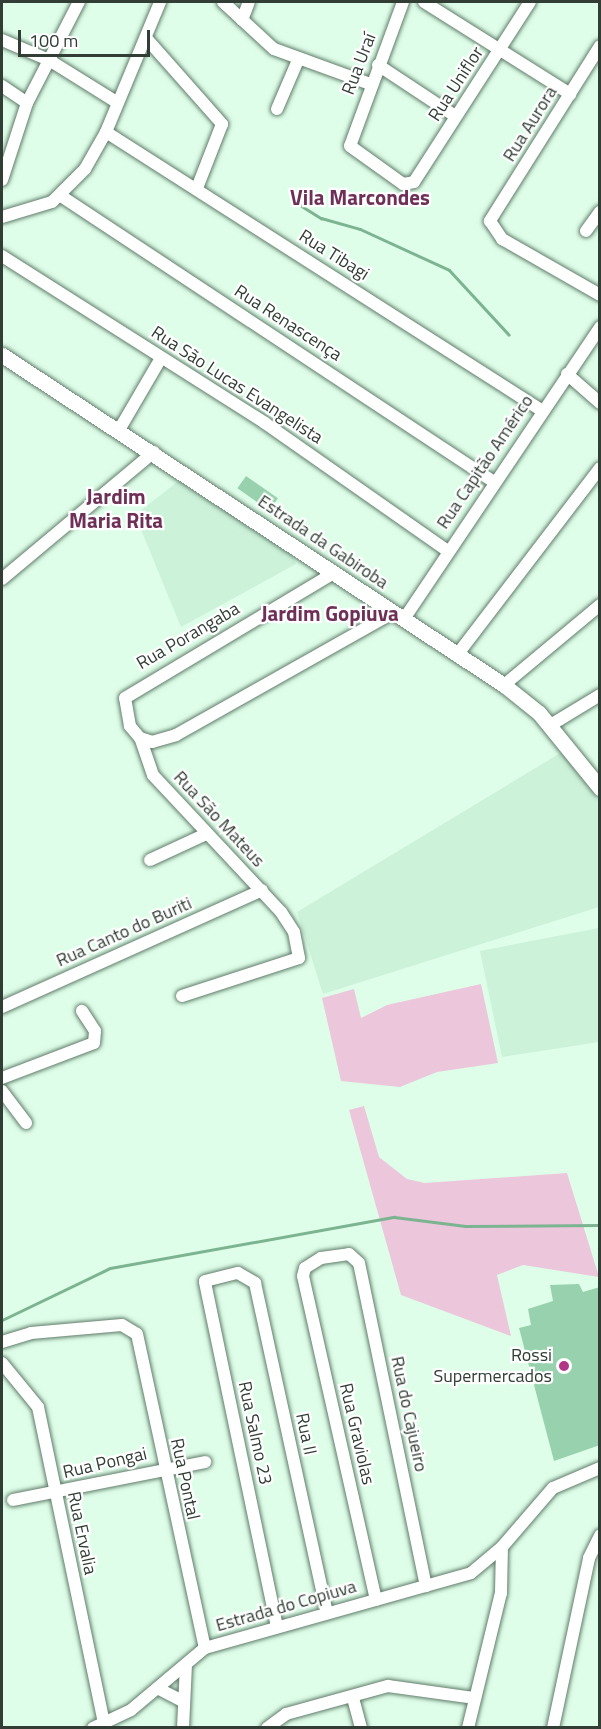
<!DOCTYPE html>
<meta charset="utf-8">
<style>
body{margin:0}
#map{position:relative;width:601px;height:1729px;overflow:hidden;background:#defee9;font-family:"Titillium Web",sans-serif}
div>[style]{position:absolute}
.built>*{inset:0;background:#ccf2da}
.green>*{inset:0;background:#ecc6db}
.stream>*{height:3px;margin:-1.5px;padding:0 1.5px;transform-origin:1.5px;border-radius:1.5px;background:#7cb491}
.building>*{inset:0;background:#98d1ad;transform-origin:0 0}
.roads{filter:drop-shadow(0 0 2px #607c6a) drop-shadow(0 0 2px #607c6a)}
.minor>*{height:12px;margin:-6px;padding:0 6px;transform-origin:6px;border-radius:6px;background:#fff}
.major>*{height:15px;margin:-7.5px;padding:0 7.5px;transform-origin:7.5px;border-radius:7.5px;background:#fff}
.dots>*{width:16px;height:16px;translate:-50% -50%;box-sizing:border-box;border:3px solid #fff;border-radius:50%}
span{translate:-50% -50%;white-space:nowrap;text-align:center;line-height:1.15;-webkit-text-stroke:4.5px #fff;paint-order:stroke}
.street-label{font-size:18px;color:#313d35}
.poi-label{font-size:18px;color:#313d35}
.right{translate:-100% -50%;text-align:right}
.quarter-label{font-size:21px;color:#6e3057;font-weight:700}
.frame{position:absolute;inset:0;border:3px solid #313d35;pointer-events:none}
.scale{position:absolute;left:18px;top:30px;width:132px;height:27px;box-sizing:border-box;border:3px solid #313d35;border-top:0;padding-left:8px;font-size:18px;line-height:21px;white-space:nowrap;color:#313d35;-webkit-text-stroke:4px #fff;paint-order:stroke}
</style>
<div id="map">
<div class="built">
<i style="clip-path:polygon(181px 479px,290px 551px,296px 564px,181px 627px,135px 515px)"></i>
<i style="clip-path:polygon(562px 752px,599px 801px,599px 907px,323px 994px,297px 912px)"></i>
<i style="clip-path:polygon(599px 928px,599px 1042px,502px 1057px,480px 951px)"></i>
</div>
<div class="green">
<i style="clip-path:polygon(481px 984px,498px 1063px,437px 1072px,400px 1087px,341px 1081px,322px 998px,354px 989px,361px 1018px,387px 1005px)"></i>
<i style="clip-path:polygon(364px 1106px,379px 1157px,407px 1179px,425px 1183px,567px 1173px,599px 1277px,523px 1265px,497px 1275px,511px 1336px,401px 1295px,349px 1110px)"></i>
</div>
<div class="stream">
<i style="left:295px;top:202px;width:31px;rotate:32deg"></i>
<i style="left:321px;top:218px;width:41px;rotate:15.8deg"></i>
<i style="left:360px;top:229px;width:98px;rotate:24.7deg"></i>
<i style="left:449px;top:270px;width:88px;rotate:47.3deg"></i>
<i style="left:2px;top:1320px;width:120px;rotate:-25.7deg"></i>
<i style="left:110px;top:1268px;width:289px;rotate:-10.2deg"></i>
<i style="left:394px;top:1217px;width:72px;rotate:7.2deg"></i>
<i style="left:465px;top:1226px;width:135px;rotate:-0.4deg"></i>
</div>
<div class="building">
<i style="left:246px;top:476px;width:39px;height:15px;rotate:35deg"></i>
<i style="clip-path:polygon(579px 1284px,583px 1292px,600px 1287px,600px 1445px,554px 1461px,519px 1328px,531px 1325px,528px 1309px,553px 1301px,550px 1285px)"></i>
</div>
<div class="roads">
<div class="minor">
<i style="left:223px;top:2px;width:69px;rotate:42.7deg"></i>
<i style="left:274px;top:49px;width:102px;rotate:20deg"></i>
<i style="left:403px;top:2px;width:153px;rotate:110.2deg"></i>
<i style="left:350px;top:146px;width:65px;rotate:35.6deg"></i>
<i style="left:403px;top:184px;width:11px;rotate:-10deg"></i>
<i style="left:414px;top:182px;width:214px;rotate:-57.2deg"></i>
<i style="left:424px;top:2px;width:173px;rotate:32.2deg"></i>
<i style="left:242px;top:20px;width:19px;rotate:-69deg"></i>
<i style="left:146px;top:38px;width:115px;rotate:48.5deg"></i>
<i style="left:222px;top:124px;width:69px;rotate:111.3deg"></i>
<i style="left:2px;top:40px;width:51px;rotate:23.1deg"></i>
<i style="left:49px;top:60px;width:81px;rotate:31.9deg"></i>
<i style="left:600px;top:46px;width:207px;rotate:122.2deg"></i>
<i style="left:490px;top:221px;width:22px;rotate:56deg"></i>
<i style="left:502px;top:239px;width:113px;rotate:29.7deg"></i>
<i style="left:378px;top:65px;width:92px;rotate:33.5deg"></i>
<i style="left:2px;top:86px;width:30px;rotate:34deg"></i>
<i style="left:277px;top:109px;width:53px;rotate:-66.8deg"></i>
<i style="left:106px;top:132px;width:516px;rotate:32.58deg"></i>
<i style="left:2px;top:180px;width:81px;rotate:-72deg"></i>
<i style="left:27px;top:103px;width:114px;rotate:-62.8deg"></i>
<i style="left:61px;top:196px;width:519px;rotate:33.45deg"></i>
<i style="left:2px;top:217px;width:52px;rotate:-16.7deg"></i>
<i style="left:52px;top:202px;width:47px;rotate:-45deg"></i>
<i style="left:85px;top:169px;width:43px;rotate:-60.4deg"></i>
<i style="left:106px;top:132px;width:141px;rotate:-67.4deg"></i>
<i style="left:586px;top:231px;width:24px;rotate:-54deg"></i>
<i style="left:2px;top:256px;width:312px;rotate:32.4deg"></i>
<i style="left:265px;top:423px;width:223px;rotate:35deg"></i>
<i style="left:567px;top:374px;width:44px;rotate:41.3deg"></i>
<i style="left:119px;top:430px;width:83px;rotate:-59.7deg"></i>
<i style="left:2px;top:579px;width:198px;rotate:-39.9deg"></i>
<i style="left:404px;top:619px;width:352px;rotate:-56.1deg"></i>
<i style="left:457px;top:655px;width:235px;rotate:-52.6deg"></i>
<i style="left:504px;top:685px;width:125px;rotate:-39.8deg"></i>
<i style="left:549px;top:726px;width:60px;rotate:-31.3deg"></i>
<i style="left:140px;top:738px;width:13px;rotate:18deg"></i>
<i style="left:152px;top:742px;width:25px;rotate:-16deg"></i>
<i style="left:176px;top:735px;width:250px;rotate:-29.4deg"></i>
<i style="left:150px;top:860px;width:60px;rotate:-24.8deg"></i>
<i style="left:182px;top:996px;width:123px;rotate:-18deg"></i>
<i style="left:299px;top:958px;width:26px;rotate:-101deg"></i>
<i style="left:294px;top:932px;width:24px;rotate:-123deg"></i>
<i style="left:281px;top:912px;width:187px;rotate:-133.1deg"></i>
<i style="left:153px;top:775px;width:39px;rotate:-109deg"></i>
<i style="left:140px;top:738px;width:16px;rotate:-130deg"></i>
<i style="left:130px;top:726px;width:28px;rotate:-100deg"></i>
<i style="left:125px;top:698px;width:244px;rotate:-30.9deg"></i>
<i style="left:2px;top:1007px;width:285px;rotate:-24.2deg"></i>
<i style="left:2px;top:1078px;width:98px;rotate:-20.8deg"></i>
<i style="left:94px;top:1043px;width:12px;rotate:-85deg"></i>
<i style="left:95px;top:1031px;width:24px;rotate:-123deg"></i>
<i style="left:2px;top:1091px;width:40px;rotate:53deg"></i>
<i style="left:2px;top:1342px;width:30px;rotate:-17deg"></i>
<i style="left:31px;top:1333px;width:91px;rotate:-5deg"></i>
<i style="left:122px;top:1325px;width:17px;rotate:31deg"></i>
<i style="left:137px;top:1334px;width:321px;rotate:77.8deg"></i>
<i style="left:2px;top:1363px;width:57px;rotate:50.7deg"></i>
<i style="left:38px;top:1407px;width:323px;rotate:78.2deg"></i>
<i style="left:13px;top:1500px;width:196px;rotate:-11.2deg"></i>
<i style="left:376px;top:1600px;width:332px;rotate:-102.7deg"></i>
<i style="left:303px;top:1276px;width:8px;rotate:-76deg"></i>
<i style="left:305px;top:1268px;width:19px;rotate:-32deg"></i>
<i style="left:321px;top:1258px;width:28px;rotate:-8deg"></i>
<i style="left:349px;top:1254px;width:13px;rotate:42deg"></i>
<i style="left:359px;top:1263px;width:330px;rotate:78.3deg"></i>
<i style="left:277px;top:1627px;width:353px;rotate:-101.8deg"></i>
<i style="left:205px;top:1281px;width:34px;rotate:-14deg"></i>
<i style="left:238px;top:1273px;width:20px;rotate:30deg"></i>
<i style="left:255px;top:1283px;width:338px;rotate:77.7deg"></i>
<i style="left:159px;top:1689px;width:25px;rotate:27deg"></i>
<i style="left:353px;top:1698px;width:31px;rotate:75deg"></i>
<i style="left:93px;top:1728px;width:42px;rotate:-25.3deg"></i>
<i style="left:131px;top:1710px;width:97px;rotate:-40deg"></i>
<i style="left:205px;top:1648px;width:276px;rotate:-15.7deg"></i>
<i style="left:471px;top:1573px;width:40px;rotate:-40deg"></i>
<i style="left:502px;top:1547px;width:78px;rotate:-49.2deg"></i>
<i style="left:553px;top:1488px;width:51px;rotate:-23.1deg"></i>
<i style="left:183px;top:1728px;width:63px;rotate:-87.3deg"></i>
<i style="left:267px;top:1728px;width:24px;rotate:-36deg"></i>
<i style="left:286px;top:1714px;width:106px;rotate:-15.4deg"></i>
<i style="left:388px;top:1686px;width:88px;rotate:7.9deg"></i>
<i style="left:468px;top:1728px;width:139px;rotate:-76.3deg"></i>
<i style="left:501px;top:1593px;width:46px;rotate:-88.8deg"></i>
<i style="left:553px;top:1728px;width:174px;rotate:-78deg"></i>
<i style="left:589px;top:1558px;width:25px;rotate:-64deg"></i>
</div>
<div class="major">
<i style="left:2px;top:355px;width:601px;rotate:33.32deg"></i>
<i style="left:504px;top:685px;width:45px;rotate:38.7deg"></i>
<i style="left:539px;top:713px;width:97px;rotate:50.9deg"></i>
</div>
</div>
<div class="dots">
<i style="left:564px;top:1366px;background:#b13687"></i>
</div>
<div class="street-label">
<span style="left:359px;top:64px;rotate:-69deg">Rua Uraí</span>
<span style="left:456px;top:84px;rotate:-57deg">Rua Uniflor</span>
<span style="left:530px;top:124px;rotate:-58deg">Rua Aurora</span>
<span style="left:334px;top:255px;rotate:32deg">Rua Tibagi</span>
<span style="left:288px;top:323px;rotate:33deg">Rua Renascença</span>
<span style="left:237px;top:385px;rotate:33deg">Rua São Lucas Evangelista</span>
<span style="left:485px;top:462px;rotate:-56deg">Rua Capitão Américo</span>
<span style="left:323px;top:542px;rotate:34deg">Estrada da Gabiroba</span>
<span style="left:188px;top:636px;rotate:-30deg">Rua Porangaba</span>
<span style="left:219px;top:819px;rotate:47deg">Rua São Mateus</span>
<span style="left:124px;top:932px;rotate:-24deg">Rua Canto do Buriti</span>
<span style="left:409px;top:1414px;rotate:78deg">Rua do Cajueiro</span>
<span style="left:255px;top:1433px;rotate:78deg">Rua Salmo 23</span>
<span style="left:306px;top:1434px;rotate:78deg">Rua II</span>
<span style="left:357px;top:1434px;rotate:77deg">Rua Graviolas</span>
<span style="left:105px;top:1463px;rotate:-13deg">Rua Pongai</span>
<span style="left:185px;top:1479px;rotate:78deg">Rua Pontal</span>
<span style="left:82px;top:1533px;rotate:78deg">Rua Ervalia</span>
<span style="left:286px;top:1606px;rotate:-16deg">Estrada do Copiuva</span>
</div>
<div class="poi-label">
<span class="right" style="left:552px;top:1366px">Rossi<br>Supermercados</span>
</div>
<div class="quarter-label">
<span style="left:360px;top:197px">Vila Marcondes</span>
<span style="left:116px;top:508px">Jardim<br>Maria Rita</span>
<span style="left:330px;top:613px">Jardim Gopiuva</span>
</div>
<div class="frame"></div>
<div class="scale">100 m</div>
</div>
